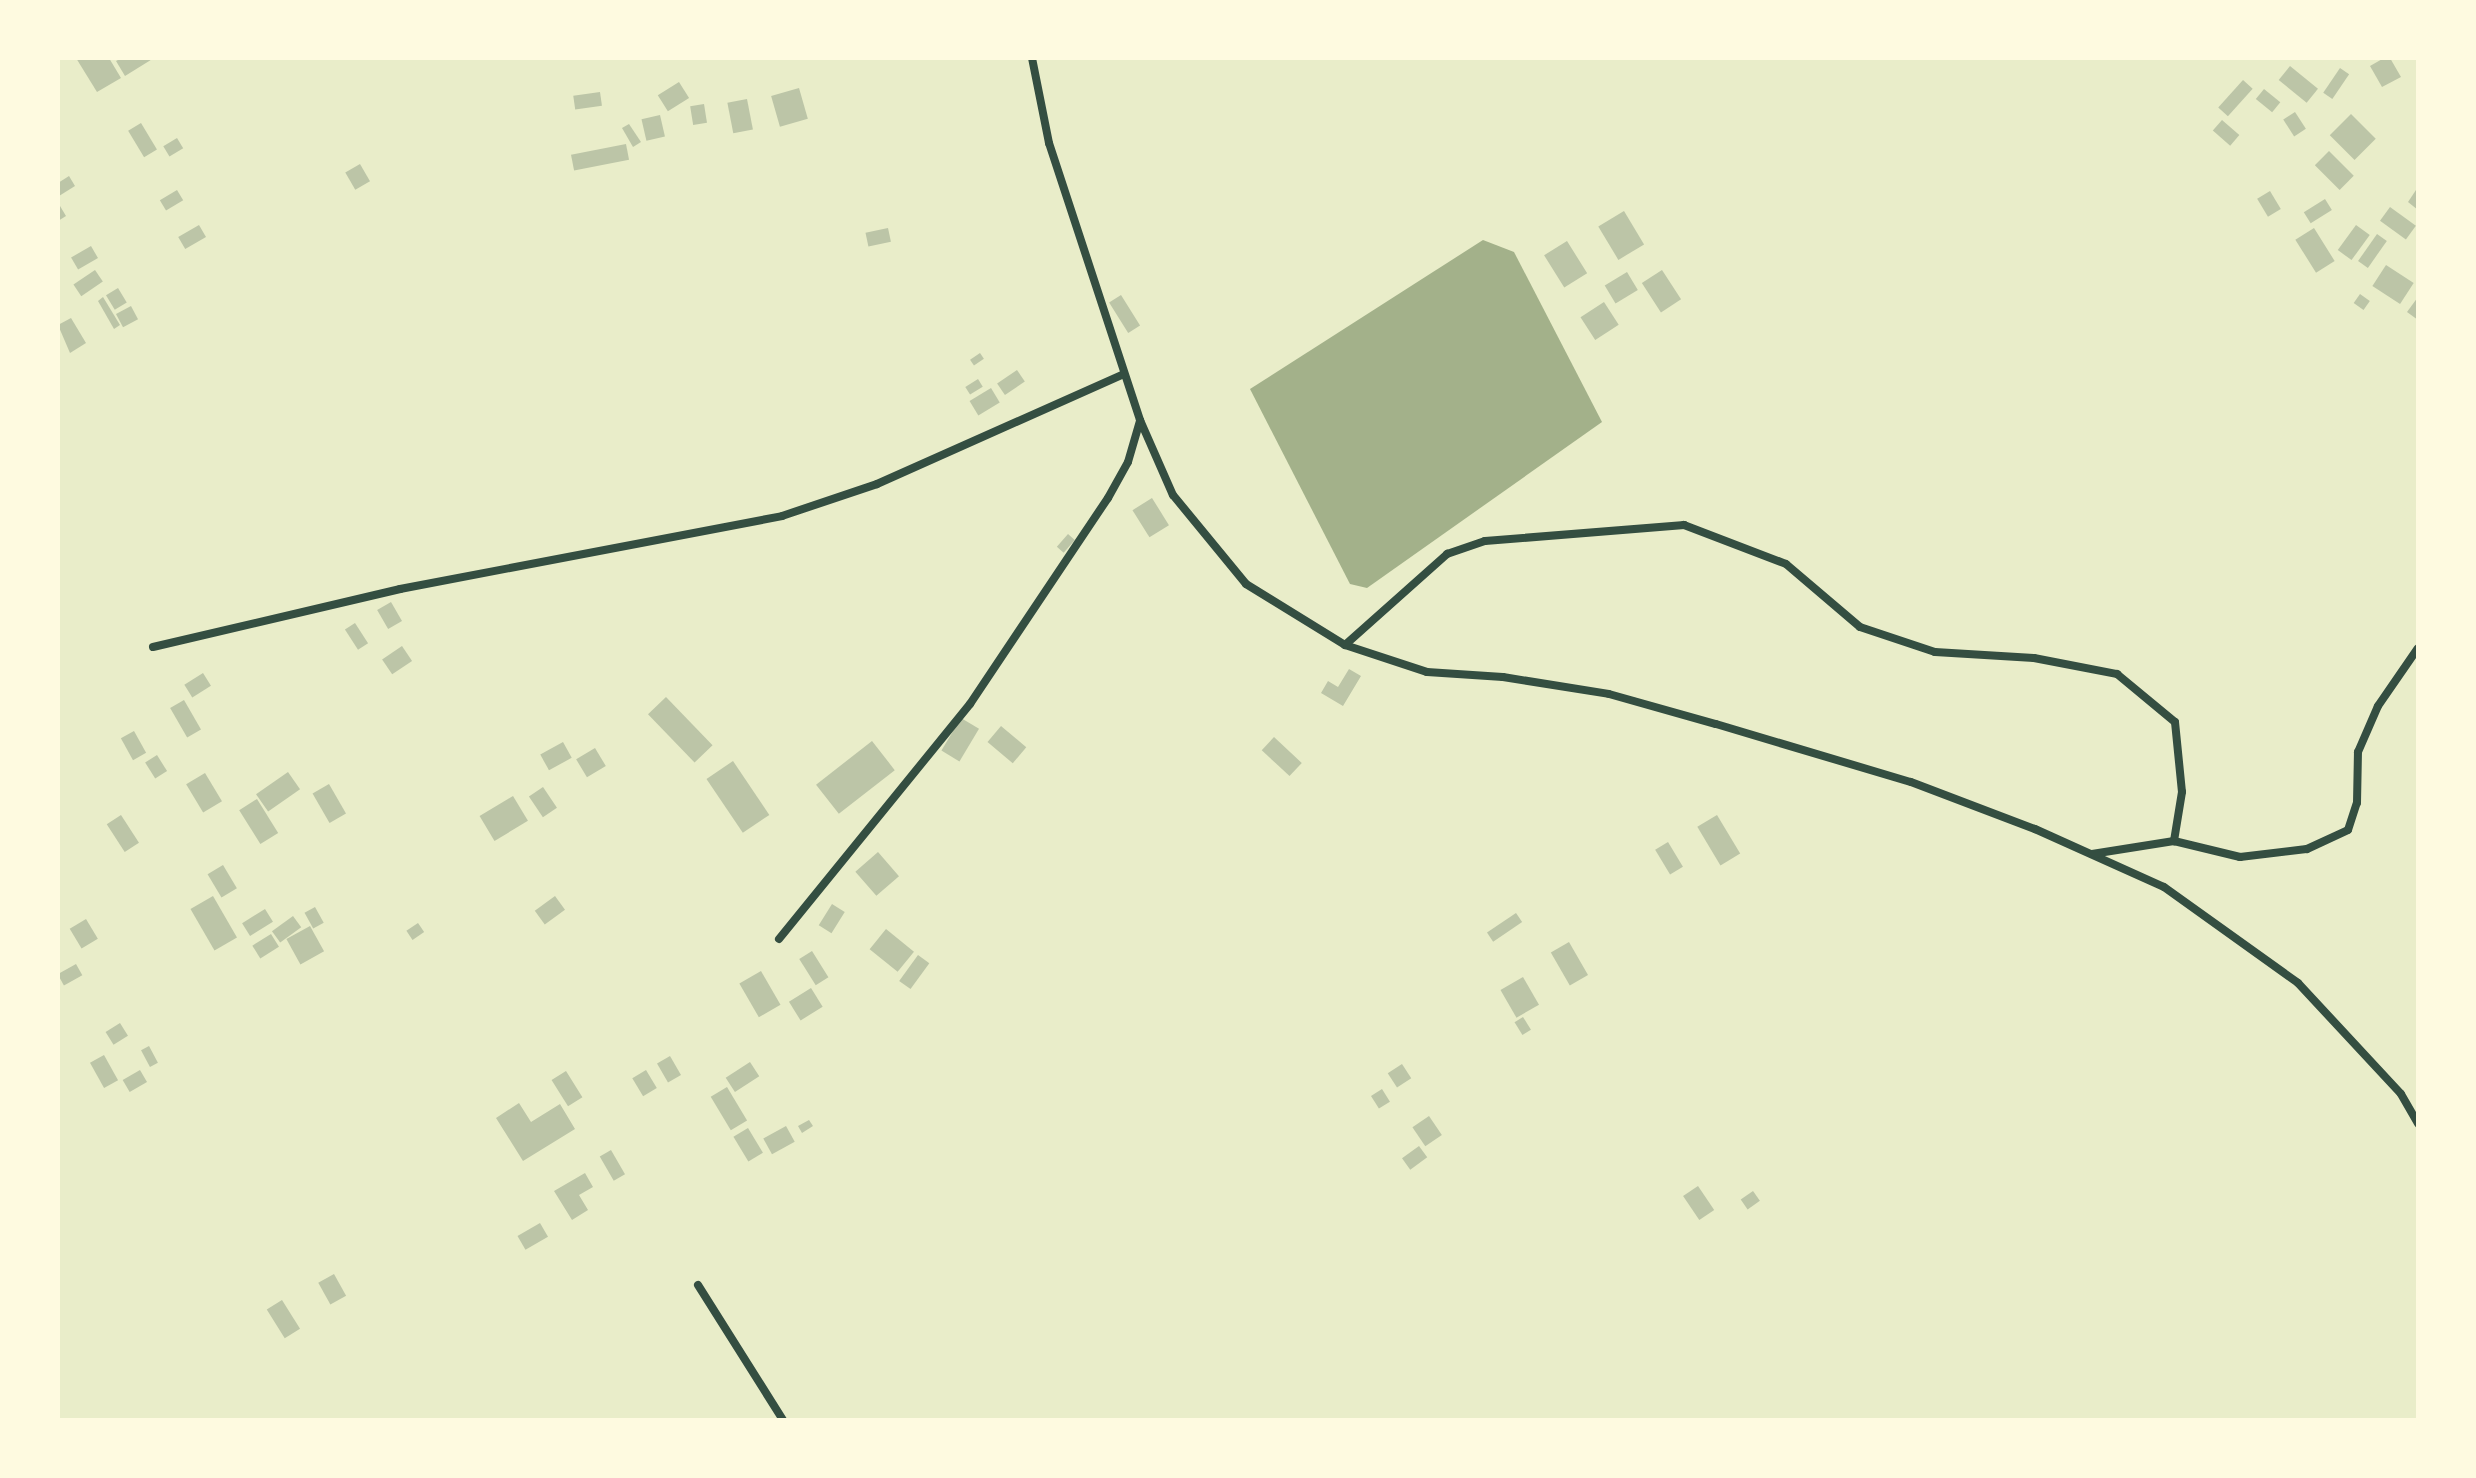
<!DOCTYPE html>
<style>
body{margin:0}
#map{position:relative;width:2476px;height:1478px;overflow:hidden;background:#e9edc9;font-family:Commissioner,sans-serif}
div>[style]{position:absolute}
.water>*{inset:0;background:#a3b18a}
.building>*{inset:0;background:#bcc5a7;transform-origin:0 0}
.minor>*{height:8px;margin:-4px;padding:0 4px;transform-origin:4px;border-radius:4px;background:#344e41}
span{translate:-50% -50%;white-space:nowrap;text-align:center;line-height:1.15;-webkit-text-stroke:7px #fefae0;paint-order:stroke}
.frame{position:absolute;inset:0;border:60px solid #fefae0;pointer-events:none}
</style>
<div id="map">
<div class="water">
<i style="clip-path:polygon(1483px 240px,1514px 252px,1602px 422px,1367px 588px,1350px 584px,1250px 389px)"></i>
</div>
<div class="building">
<i style="clip-path:polygon(76px 58px,109px 58px,121px 78px,97px 92px)"></i>
<i style="clip-path:polygon(122px 58px,154px 58px,125px 76px,116px 61px)"></i>
<i style="clip-path:polygon(2384px 58px,2390px 58px,2401px 77px,2382px 87px,2370px 66px)"></i>
<i style="left:2290px;top:66px;width:36px;height:18px;rotate:39deg"></i>
<i style="left:2340px;top:68px;width:11px;height:30px;rotate:34deg"></i>
<i style="left:2243px;top:80px;width:13px;height:37px;rotate:42deg"></i>
<i style="left:679px;top:82px;width:19px;height:25px;rotate:58deg"></i>
<i style="left:799px;top:88px;width:32px;height:29px;rotate:74deg"></i>
<i style="left:2264px;top:89px;width:21px;height:13px;rotate:39deg"></i>
<i style="left:600px;top:92px;width:14px;height:27px;rotate:82deg"></i>
<i style="left:747px;top:99px;width:31px;height:20px;rotate:79deg"></i>
<i style="left:704px;top:104px;width:19px;height:14px;rotate:81deg"></i>
<i style="left:2295px;top:112px;width:20px;height:14px;rotate:57deg"></i>
<i style="left:2351px;top:114px;width:35px;height:30px;rotate:45deg"></i>
<i style="left:660px;top:115px;width:22px;height:19px;rotate:77deg"></i>
<i style="left:2222px;top:120px;width:23px;height:14px;rotate:41deg"></i>
<i style="left:141px;top:123px;width:31px;height:15px;rotate:59deg"></i>
<i style="clip-path:polygon(629px 124px,641px 142px,633px 147px,622px 128px)"></i>
<i style="left:177px;top:138px;width:12px;height:16px;rotate:59deg"></i>
<i style="left:626px;top:144px;width:16px;height:56px;rotate:79deg"></i>
<i style="left:2329px;top:151px;width:35px;height:20px;rotate:45deg"></i>
<i style="left:360px;top:164px;width:20px;height:17px;rotate:60deg"></i>
<i style="clip-path:polygon(69px 176px,75px 186px,59px 196px,58px 183px)"></i>
<i style="clip-path:polygon(2418px 187px,2418px 210px,2408px 202px)"></i>
<i style="left:177px;top:190px;width:12px;height:20px;rotate:59deg"></i>
<i style="left:2270px;top:191px;width:21px;height:15px;rotate:59deg"></i>
<i style="left:2325px;top:199px;width:13px;height:25px;rotate:58deg"></i>
<i style="clip-path:polygon(60px 206px,66px 216px,58px 221px,58px 207px)"></i>
<i style="left:2390px;top:207px;width:32px;height:17px;rotate:36deg"></i>
<i style="left:1624px;top:211px;width:39px;height:30px;rotate:59deg"></i>
<i style="left:199px;top:225px;width:14px;height:24px;rotate:60deg"></i>
<i style="left:2356px;top:225px;width:17px;height:31px;rotate:36deg"></i>
<i style="left:888px;top:228px;width:14px;height:23px;rotate:78deg"></i>
<i style="left:2314px;top:228px;width:39px;height:22px;rotate:58deg"></i>
<i style="left:2377px;top:234px;width:12px;height:33px;rotate:35deg"></i>
<i style="left:1567px;top:241px;width:38px;height:27px;rotate:58deg"></i>
<i style="left:91px;top:246px;width:14px;height:23px;rotate:60deg"></i>
<i style="left:2386px;top:265px;width:33px;height:25px;rotate:33deg"></i>
<i style="left:95px;top:270px;width:14px;height:26px;rotate:56deg"></i>
<i style="left:1662px;top:270px;width:35px;height:24px;rotate:57deg"></i>
<i style="left:1627px;top:272px;width:21px;height:26px;rotate:59deg"></i>
<i style="left:118px;top:288px;width:17px;height:14px;rotate:59deg"></i>
<i style="left:2360px;top:294px;width:12px;height:11px;rotate:35deg"></i>
<i style="left:1121px;top:295px;width:36px;height:14px;rotate:58deg"></i>
<i style="clip-path:polygon(103px 297px,120px 325px,114px 329px,98px 301px)"></i>
<i style="clip-path:polygon(2418px 297px,2418px 320px,2407px 312px)"></i>
<i style="left:1604px;top:302px;width:27px;height:28px;rotate:57deg"></i>
<i style="left:131px;top:306px;width:15px;height:17px;rotate:62deg"></i>
<i style="clip-path:polygon(71px 318px,86px 343px,70px 353px,58px 325px)"></i>
<i style="left:980px;top:353px;width:7px;height:12px;rotate:56deg"></i>
<i style="left:1017px;top:370px;width:14px;height:24px;rotate:56deg"></i>
<i style="left:978px;top:379px;width:9px;height:15px;rotate:58deg"></i>
<i style="left:991px;top:388px;width:17px;height:25px;rotate:59deg"></i>
<i style="left:1152px;top:498px;width:32px;height:23px;rotate:58deg"></i>
<i style="left:1068px;top:534px;width:9px;height:17px;rotate:41deg"></i>
<i style="left:391px;top:602px;width:22px;height:16px;rotate:60deg"></i>
<i style="left:355px;top:623px;width:24px;height:12px;rotate:57deg"></i>
<i style="left:402px;top:646px;width:18px;height:24px;rotate:56deg"></i>
<i style="clip-path:polygon(1349px 669px,1361px 676px,1343px 706px,1321px 693px,1328px 681px,1338px 687px)"></i>
<i style="left:203px;top:673px;width:15px;height:22px;rotate:58deg"></i>
<i style="left:666px;top:697px;width:67px;height:25px;rotate:46deg"></i>
<i style="left:184px;top:700px;width:34px;height:16px;rotate:60deg"></i>
<i style="left:961px;top:718px;width:21px;height:38px;rotate:31deg"></i>
<i style="left:1001px;top:726px;width:33px;height:21px;rotate:40deg"></i>
<i style="left:134px;top:731px;width:25px;height:15px;rotate:61deg"></i>
<i style="left:1274px;top:737px;width:38px;height:18px;rotate:43deg"></i>
<i style="left:872px;top:741px;width:37px;height:71px;rotate:52deg"></i>
<i style="left:563px;top:742px;width:18px;height:26px;rotate:61deg"></i>
<i style="left:595px;top:748px;width:21px;height:22px;rotate:59deg"></i>
<i style="left:157px;top:755px;width:19px;height:14px;rotate:58deg"></i>
<i style="left:733px;top:761px;width:65px;height:32px;rotate:56deg"></i>
<i style="left:288px;top:772px;width:21px;height:39px;rotate:55deg"></i>
<i style="left:205px;top:773px;width:33px;height:22px;rotate:59deg"></i>
<i style="left:329px;top:784px;width:34px;height:19px;rotate:60deg"></i>
<i style="left:543px;top:787px;width:25px;height:17px;rotate:56deg"></i>
<i style="left:513px;top:796px;width:29px;height:39px;rotate:59deg"></i>
<i style="left:257px;top:799px;width:40px;height:21px;rotate:58deg"></i>
<i style="left:121px;top:815px;width:33px;height:17px;rotate:57deg"></i>
<i style="left:1717px;top:815px;width:45px;height:23px;rotate:59deg"></i>
<i style="left:1668px;top:842px;width:29px;height:15px;rotate:59deg"></i>
<i style="left:878px;top:852px;width:32px;height:30px;rotate:49deg"></i>
<i style="left:223px;top:865px;width:27px;height:18px;rotate:59deg"></i>
<i style="left:213px;top:896px;width:48px;height:26px;rotate:60deg"></i>
<i style="left:555px;top:896px;width:17px;height:25px;rotate:54deg"></i>
<i style="left:832px;top:904px;width:15px;height:25px;rotate:32deg"></i>
<i style="left:315px;top:907px;width:18px;height:12px;rotate:61deg"></i>
<i style="left:265px;top:909px;width:15px;height:27px;rotate:58deg"></i>
<i style="left:1516px;top:913px;width:11px;height:35px;rotate:56deg"></i>
<i style="left:293px;top:916px;width:14px;height:26px;rotate:54deg"></i>
<i style="left:86px;top:919px;width:23px;height:19px;rotate:59deg"></i>
<i style="left:418px;top:923px;width:11px;height:14px;rotate:56deg"></i>
<i style="left:310px;top:926px;width:29px;height:27px;rotate:61deg"></i>
<i style="left:886px;top:929px;width:36px;height:26px;rotate:39deg"></i>
<i style="left:271px;top:934px;width:15px;height:22px;rotate:58deg"></i>
<i style="left:1569px;top:942px;width:38px;height:21px;rotate:60deg"></i>
<i style="left:812px;top:951px;width:31px;height:15px;rotate:58deg"></i>
<i style="left:918px;top:955px;width:14px;height:32px;rotate:36deg"></i>
<i style="left:76px;top:964px;width:13px;height:21px;rotate:61deg"></i>
<i style="left:761px;top:971px;width:39px;height:25px;rotate:60deg"></i>
<i style="left:1523px;top:977px;width:32px;height:26px;rotate:60deg"></i>
<i style="left:811px;top:988px;width:22px;height:26px;rotate:58deg"></i>
<i style="left:1523px;top:1017px;width:15px;height:10px;rotate:58deg"></i>
<i style="left:120px;top:1023px;width:15px;height:17px;rotate:58deg"></i>
<i style="left:149px;top:1046px;width:19px;height:9px;rotate:62deg"></i>
<i style="left:104px;top:1055px;width:29px;height:16px;rotate:61deg"></i>
<i style="left:670px;top:1056px;width:22px;height:15px;rotate:60deg"></i>
<i style="left:750px;top:1062px;width:17px;height:29px;rotate:57deg"></i>
<i style="left:1402px;top:1064px;width:17px;height:17px;rotate:57deg"></i>
<i style="left:140px;top:1070px;width:14px;height:20px;rotate:60deg"></i>
<i style="left:646px;top:1070px;width:21px;height:16px;rotate:59deg"></i>
<i style="left:566px;top:1071px;width:31px;height:17px;rotate:58deg"></i>
<i style="left:727px;top:1087px;width:39px;height:19px;rotate:59deg"></i>
<i style="left:1382px;top:1089px;width:15px;height:13px;rotate:58deg"></i>
<i style="clip-path:polygon(519px 1103px,531px 1122px,560px 1104px,575px 1129px,523px 1161px,496px 1118px)"></i>
<i style="left:1429px;top:1116px;width:23px;height:20px;rotate:56deg"></i>
<i style="clip-path:polygon(809px 1120px,813px 1126px,802px 1133px,798px 1126px)"></i>
<i style="left:786px;top:1126px;width:18px;height:26px;rotate:61deg"></i>
<i style="left:748px;top:1128px;width:29px;height:17px;rotate:59deg"></i>
<i style="left:1419px;top:1146px;width:14px;height:21px;rotate:54deg"></i>
<i style="left:611px;top:1150px;width:28px;height:13px;rotate:60deg"></i>
<i style="clip-path:polygon(585px 1173px,593px 1187px,579px 1195px,588px 1210px,572px 1220px,554px 1191px)"></i>
<i style="left:1698px;top:1186px;width:29px;height:18px;rotate:56deg"></i>
<i style="left:1753px;top:1191px;width:12px;height:15px;rotate:55deg"></i>
<i style="left:540px;top:1223px;width:16px;height:26px;rotate:60deg"></i>
<i style="left:334px;top:1274px;width:25px;height:18px;rotate:61deg"></i>
<i style="left:282px;top:1300px;width:34px;height:18px;rotate:58deg"></i>
</div>
<div class="minor">
<i style="left:1032px;top:58px;width:87px;rotate:78.7deg"></i>
<i style="left:1049px;top:143px;width:292px;rotate:71.8deg"></i>
<i style="left:1140px;top:420px;width:82px;rotate:66.3deg"></i>
<i style="left:1173px;top:495px;width:115px;rotate:50.6deg"></i>
<i style="left:1246px;top:584px;width:116px;rotate:31.6deg"></i>
<i style="left:1345px;top:645px;width:86px;rotate:18.2deg"></i>
<i style="left:1427px;top:672px;width:76px;rotate:3.8deg"></i>
<i style="left:1503px;top:677px;width:107px;rotate:9.1deg"></i>
<i style="left:1609px;top:694px;width:111px;rotate:15.7deg"></i>
<i style="left:1716px;top:724px;width:203px;rotate:16.6deg"></i>
<i style="left:1911px;top:782px;width:133px;rotate:20.8deg"></i>
<i style="left:2035px;top:829px;width:141px;rotate:24.2deg"></i>
<i style="left:2164px;top:887px;width:165px;rotate:35.6deg"></i>
<i style="left:2298px;top:983px;width:151px;rotate:47.1deg"></i>
<i style="left:2401px;top:1094px;width:34px;rotate:60deg"></i>
<i style="left:1345px;top:645px;width:137px;rotate:-41.7deg"></i>
<i style="left:1447px;top:554px;width:40px;rotate:-18.9deg"></i>
<i style="left:1485px;top:541px;width:200px;rotate:-4.6deg"></i>
<i style="left:1684px;top:525px;width:109px;rotate:20.9deg"></i>
<i style="left:1786px;top:564px;width:97px;rotate:40.4deg"></i>
<i style="left:1860px;top:627px;width:79px;rotate:18.4deg"></i>
<i style="left:1935px;top:652px;width:99px;rotate:3.5deg"></i>
<i style="left:2034px;top:658px;width:85px;rotate:10.9deg"></i>
<i style="left:2117px;top:674px;width:75px;rotate:39.6deg"></i>
<i style="left:2175px;top:722px;width:70px;rotate:84.3deg"></i>
<i style="left:2182px;top:792px;width:50px;rotate:99.3deg"></i>
<i style="left:2174px;top:841px;width:83px;rotate:171deg"></i>
<i style="left:153px;top:647px;width:254px;rotate:-13.2deg"></i>
<i style="left:400px;top:589px;width:389px;rotate:-10.8deg"></i>
<i style="left:782px;top:516px;width:100px;rotate:-18.6deg"></i>
<i style="left:877px;top:484px;width:270px;rotate:-24deg"></i>
<i style="left:2174px;top:841px;width:68px;rotate:13.6deg"></i>
<i style="left:2240px;top:857px;width:67px;rotate:-6.8deg"></i>
<i style="left:2307px;top:849px;width:45px;rotate:-24.9deg"></i>
<i style="left:2348px;top:830px;width:28px;rotate:-72deg"></i>
<i style="left:2357px;top:803px;width:51px;rotate:-88.9deg"></i>
<i style="left:2358px;top:752px;width:50px;rotate:-66.5deg"></i>
<i style="left:2378px;top:706px;width:70px;rotate:-55.4deg"></i>
<i style="left:779px;top:939px;width:303px;rotate:-50.9deg"></i>
<i style="left:970px;top:704px;width:248px;rotate:-56.2deg"></i>
<i style="left:1108px;top:498px;width:41px;rotate:-60.9deg"></i>
<i style="left:1128px;top:462px;width:43px;rotate:-73.7deg"></i>
<i style="left:698px;top:1285px;width:160px;rotate:57.8deg"></i>
</div>
<div class="frame"></div>
</div>
